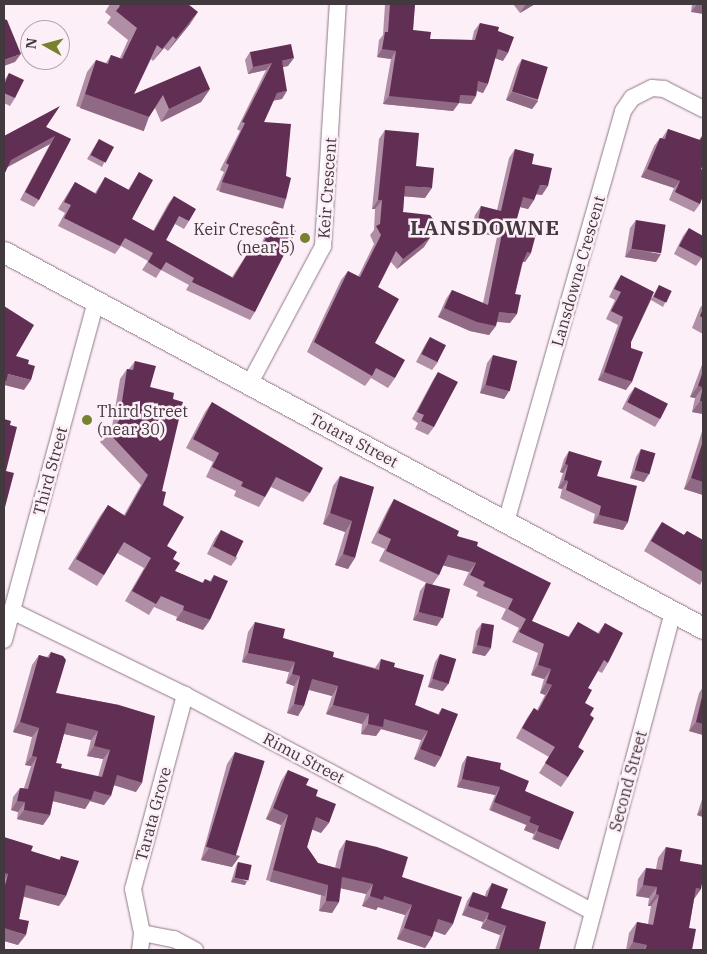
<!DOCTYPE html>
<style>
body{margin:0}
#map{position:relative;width:707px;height:954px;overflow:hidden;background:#fdeff8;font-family:"IBM Plex Serif",serif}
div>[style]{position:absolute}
.roads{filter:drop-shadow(0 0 1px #8e7987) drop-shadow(0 0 1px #8e7987)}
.minor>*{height:16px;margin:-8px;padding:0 8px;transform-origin:8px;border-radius:8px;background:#fff}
.tertiary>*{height:21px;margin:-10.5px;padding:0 10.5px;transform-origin:10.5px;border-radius:10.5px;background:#fff}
.wall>*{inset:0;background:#b08fa6}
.shaded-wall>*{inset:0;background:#906985;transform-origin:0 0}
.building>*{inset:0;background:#622f54;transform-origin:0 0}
.dots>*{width:14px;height:14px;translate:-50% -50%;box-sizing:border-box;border:2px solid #fdeff8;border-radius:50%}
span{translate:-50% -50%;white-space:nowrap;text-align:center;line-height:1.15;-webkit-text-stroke:5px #fdeff8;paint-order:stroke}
.street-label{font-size:16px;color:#42393e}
.poi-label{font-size:16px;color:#42393e}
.right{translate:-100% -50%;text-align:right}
.left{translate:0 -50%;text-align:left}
.district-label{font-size:21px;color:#42393e;font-weight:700;letter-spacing:1px}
.frame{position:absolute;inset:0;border:5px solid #42393e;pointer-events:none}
.north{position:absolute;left:20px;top:20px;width:50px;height:50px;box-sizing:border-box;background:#fdeff8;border:1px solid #b2a6ae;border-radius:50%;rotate:277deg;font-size:14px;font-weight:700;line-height:20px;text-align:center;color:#42393e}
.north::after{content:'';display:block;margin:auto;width:18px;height:22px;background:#78822e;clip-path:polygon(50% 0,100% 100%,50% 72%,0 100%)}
</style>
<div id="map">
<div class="roads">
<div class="minor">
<i style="left:250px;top:383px;width:155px;rotate:-61.9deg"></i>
<i style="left:323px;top:246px;width:242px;rotate:-86.5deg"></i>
<i style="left:506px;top:522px;width:427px;rotate:-74.1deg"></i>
<i style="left:623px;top:111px;width:16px;rotate:-55deg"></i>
<i style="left:632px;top:98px;width:22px;rotate:-27deg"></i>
<i style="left:652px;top:88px;width:12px;rotate:5deg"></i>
<i style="left:664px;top:89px;width:44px;rotate:27.1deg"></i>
<i style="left:12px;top:611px;width:192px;rotate:25.9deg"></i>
<i style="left:185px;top:695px;width:462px;rotate:28deg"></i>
<i style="left:4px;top:640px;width:351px;rotate:-74.8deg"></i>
<i style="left:142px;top:933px;width:33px;rotate:11deg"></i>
<i style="left:174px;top:939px;width:24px;rotate:28deg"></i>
<i style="left:140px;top:950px;width:17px;rotate:-83deg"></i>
<i style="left:142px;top:933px;width:45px;rotate:-101.6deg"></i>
<i style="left:133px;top:889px;width:201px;rotate:-75deg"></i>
<i style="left:583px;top:950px;width:350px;rotate:-75.1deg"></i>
</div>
<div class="tertiary">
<i style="left:4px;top:252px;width:794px;rotate:28.28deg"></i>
</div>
</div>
<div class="wall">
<i style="clip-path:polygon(110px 4px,188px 4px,190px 24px,168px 51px,164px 48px,153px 61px,151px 59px,134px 94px,210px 89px,201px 102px,161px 122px,155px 108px,140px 129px,76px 106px,87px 72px,96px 60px,106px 63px,111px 55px,120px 58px,128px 40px,107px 23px,111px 17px,105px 12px)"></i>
<i style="clip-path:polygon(385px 4px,415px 4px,413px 30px,430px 39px,472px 40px,474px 31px,480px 23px,498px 31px,503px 61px,495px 58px,483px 93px,477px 91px,476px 96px,471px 104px,459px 103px,453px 111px,383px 104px,391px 59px,377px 57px,379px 40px,383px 35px)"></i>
<i style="clip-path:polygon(513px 4px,535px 4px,520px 13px)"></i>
<i style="clip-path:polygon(692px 4px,703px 4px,691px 12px)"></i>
<i style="clip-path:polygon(250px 52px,288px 66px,283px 67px,282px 99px,274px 100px,264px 122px,286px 176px,286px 199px,280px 207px,216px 190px,224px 172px,220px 170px,240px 131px,237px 129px,266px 70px,248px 74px,245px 60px)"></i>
<i style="clip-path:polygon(522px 59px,538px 101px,532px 109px,506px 100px,517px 67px)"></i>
<i style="clip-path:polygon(9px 73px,15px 98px,10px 106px,4px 103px,4px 81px)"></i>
<i style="clip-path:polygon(46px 127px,71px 139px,39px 200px,34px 207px,20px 200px,50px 144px,8px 166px,4px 136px)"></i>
<i style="clip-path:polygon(668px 129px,699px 140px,703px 134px,700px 204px,694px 212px,669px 200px,674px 188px,641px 177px,654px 146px,660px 138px,662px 138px)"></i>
<i style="clip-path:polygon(385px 130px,416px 166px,425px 198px,404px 196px,403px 212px,424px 247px,397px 269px,391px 262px,378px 287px,375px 343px,395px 378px,388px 388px,371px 378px,365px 386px,307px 352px,341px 280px,348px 271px,358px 277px,374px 244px,370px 235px,374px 230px,375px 209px,372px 209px,379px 139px)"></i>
<i style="clip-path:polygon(99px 139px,104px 163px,102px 167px,87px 159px)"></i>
<i style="clip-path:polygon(515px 149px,532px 164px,542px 195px,536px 194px,534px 200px,528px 209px,520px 207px,514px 229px,531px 253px,525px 262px,523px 262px,515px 294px,510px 323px,497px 322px,489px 335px,470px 331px,438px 317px,446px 299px,452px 290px,483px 303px,497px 237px,471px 230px,475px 215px,481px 206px,497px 210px,509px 158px)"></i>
<i style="clip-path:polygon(139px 172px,132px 219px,153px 231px,168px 204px,174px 196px,189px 221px,184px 229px,175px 224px,166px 240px,232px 277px,249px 251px,252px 253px,256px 248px,259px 249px,268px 229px,274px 221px,255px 312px,250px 320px,186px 290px,189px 285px,161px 270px,156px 278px,142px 270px,148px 261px,121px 246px,115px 254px,58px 226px,65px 213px,58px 209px,75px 182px,95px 193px,105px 177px,128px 190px)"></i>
<i style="clip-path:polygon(636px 220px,656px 262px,625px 257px,630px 228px)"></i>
<i style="clip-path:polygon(689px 228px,702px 258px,696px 266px,674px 254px,683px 236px)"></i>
<i style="clip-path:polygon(621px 275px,652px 298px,659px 285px,665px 303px,663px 307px,651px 300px,631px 342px,626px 390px,598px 380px,618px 325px,606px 319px,615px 300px,609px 297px,616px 283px)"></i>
<i style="clip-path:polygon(703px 304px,703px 334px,692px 328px,700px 308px)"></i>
<i style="clip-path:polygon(430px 337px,438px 362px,432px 370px,416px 362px,425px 345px)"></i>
<i style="clip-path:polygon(493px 355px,509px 391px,504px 399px,480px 393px,487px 363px)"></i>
<i style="clip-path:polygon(135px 361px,150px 387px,173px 399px,162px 491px,167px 546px,173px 559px,175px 571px,202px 583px,205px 579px,210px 581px,214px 575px,203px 630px,176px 620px,177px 617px,154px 607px,149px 615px,125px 601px,144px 568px,117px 553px,104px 575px,97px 586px,68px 569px,100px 516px,108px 505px,124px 515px,141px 485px,100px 442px,112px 427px,120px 379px,127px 369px,129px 369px)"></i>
<i style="clip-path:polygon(703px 362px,703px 414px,692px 412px,695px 398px,690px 397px)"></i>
<i style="clip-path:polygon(438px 372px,434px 427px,428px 435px,415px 429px,418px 423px,412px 419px,433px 380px)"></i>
<i style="clip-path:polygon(635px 387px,660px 419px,655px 427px,622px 409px,629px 395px)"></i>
<i style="clip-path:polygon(212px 402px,310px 493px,303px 502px,271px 487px,259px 507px,234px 496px,236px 491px,206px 477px,213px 462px,186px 448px,205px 412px)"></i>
<i style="clip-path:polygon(703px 428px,703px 495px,684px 489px)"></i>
<i style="clip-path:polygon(641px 449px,644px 482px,630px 478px,636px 457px)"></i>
<i style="clip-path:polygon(569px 451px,597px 476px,628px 522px,623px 530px,593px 523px,595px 514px,560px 498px,562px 489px,558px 488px,563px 473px,560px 472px,564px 459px)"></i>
<i style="clip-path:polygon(340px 476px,374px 487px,348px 569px,335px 565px,345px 532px,323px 524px,333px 486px)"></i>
<i style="clip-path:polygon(394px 499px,457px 536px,477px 546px,532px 621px,568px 637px,578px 622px,598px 633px,605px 623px,608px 663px,602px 673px,598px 671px,588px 688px,585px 703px,590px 715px,568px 777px,561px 787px,539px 773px,549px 757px,516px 738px,527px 718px,534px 708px,537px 710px,545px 695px,540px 693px,544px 679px,531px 675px,538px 653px,512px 642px,519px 628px,501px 619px,506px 609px,476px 596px,478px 592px,463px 585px,469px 572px,443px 565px,439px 575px,432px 585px,437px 626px,413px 620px,420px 591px,426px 583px,431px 585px,379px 561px,385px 549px,371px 543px,388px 509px)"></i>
<i style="clip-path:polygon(662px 522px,684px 535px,687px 531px,703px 540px,703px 539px,703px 579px,700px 585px,644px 551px,655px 532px)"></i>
<i style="clip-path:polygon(221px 530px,237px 558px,231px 566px,207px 554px,215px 538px)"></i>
<i style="clip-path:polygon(255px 622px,283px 638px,333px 657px,375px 668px,381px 659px,394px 667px,415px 705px,438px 714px,442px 708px,435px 767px,414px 759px,421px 740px,381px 729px,376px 736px,361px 734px,362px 724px,326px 714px,332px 696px,309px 690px,298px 716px,287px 713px,294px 686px,286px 683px,289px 672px,242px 662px,248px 632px)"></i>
<i style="clip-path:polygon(482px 623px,491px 648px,485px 656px,472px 653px,476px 631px)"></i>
<i style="clip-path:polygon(evenodd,51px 652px,56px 693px,119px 705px,136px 792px,114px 785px,104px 805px,90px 801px,85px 809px,53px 801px,50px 815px,43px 825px,17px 819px,18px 812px,11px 810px,13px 797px,20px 788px,24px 788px,31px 766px,25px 765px,32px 737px,13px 732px,32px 665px,39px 655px,47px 657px,51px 652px,64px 734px,91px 740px,87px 756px,103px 759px,98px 777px,61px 768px,56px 763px,64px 734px)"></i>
<i style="clip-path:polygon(440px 654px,443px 691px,428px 687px,435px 662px)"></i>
<i style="clip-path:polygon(703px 687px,703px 735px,689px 731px,699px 693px)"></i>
<i style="clip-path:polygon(235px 752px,232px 867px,201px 860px,227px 764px)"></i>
<i style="clip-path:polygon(467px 756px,500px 769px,525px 791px,557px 849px,532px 839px,534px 834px,524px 830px,526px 825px,489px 810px,495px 795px,457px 787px,462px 764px)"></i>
<i style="clip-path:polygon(288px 770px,306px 785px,316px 796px,321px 833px,312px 829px,307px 847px,318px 863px,335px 868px,339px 851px,346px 840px,402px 877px,453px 924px,445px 935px,434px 931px,432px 937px,425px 948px,397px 939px,405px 915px,378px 907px,376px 910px,362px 906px,366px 894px,341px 888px,339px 902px,332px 913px,319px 911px,321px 895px,266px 880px,281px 825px,266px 819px,281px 781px)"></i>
<i style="clip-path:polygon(703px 796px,703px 817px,697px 815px)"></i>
<i style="clip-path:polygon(4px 837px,31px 851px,59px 860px,61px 856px,59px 906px,24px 897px,19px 919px,18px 945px,4px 941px)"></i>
<i style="clip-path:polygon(666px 847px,680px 861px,701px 889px,694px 899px,689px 928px,692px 950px,626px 950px,629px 933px,637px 922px,648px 924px,651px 906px,648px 906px,649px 898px,636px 896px,638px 879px,646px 868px,656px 869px,658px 858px)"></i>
<i style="clip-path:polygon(238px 862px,245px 885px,231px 882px,236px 866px)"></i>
<i style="clip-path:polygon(492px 883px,501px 908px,539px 950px,495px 950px,500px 935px,481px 928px,483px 922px,462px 915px,467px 901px,473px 892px,485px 896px,486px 892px)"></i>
</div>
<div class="shaded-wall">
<i style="clip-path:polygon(526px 4px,535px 4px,520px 13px)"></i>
<i style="clip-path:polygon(697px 4px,703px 4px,703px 14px,691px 12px)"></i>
<i style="clip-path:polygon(198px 12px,190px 24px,168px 51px,176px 39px)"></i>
<i style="clip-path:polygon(173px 36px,164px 48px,153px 61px,162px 49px)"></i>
<i style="clip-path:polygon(382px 49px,396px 51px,391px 59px,377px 57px)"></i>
<i style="clip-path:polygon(498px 49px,508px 53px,503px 61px,492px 57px)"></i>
<i style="clip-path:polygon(21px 54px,15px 62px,4px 66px,4px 60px)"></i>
<i style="clip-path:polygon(294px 58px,288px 66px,277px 68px,282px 61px)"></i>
<i style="clip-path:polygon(272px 63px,266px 70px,248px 74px,253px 67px)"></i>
<i style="clip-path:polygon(478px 81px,488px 84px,483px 93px,472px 89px)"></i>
<i style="clip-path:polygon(210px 89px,201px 102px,161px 122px,169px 109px)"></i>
<i style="clip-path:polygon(287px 91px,282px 99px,272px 101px,277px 93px)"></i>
<i style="clip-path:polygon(512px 92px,538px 101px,532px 109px,506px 100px)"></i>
<i style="left:85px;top:94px;width:68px;height:15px;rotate:20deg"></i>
<i style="clip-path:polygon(460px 95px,476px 96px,471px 104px,459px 103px,453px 111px,383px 104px,389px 96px)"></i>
<i style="clip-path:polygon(55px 136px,50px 144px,6px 168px,11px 160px)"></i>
<i style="clip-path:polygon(647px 169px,680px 181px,674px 188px,641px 177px)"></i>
<i style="left:222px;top:182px;width:66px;height:10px;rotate:15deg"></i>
<i style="clip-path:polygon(540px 185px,548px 186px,542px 195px,534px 194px)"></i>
<i style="clip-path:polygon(405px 186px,432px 188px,425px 198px,399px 196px)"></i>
<i style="clip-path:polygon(523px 197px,534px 200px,528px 209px,516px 206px)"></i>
<i style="clip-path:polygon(378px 200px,382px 200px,375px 209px,372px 209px)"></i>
<i style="clip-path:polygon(478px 221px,503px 228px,497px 237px,471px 230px)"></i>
<i style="clip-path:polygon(430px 238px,424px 247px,397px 269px,403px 259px)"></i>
<i style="clip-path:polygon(631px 249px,661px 254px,656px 262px,625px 257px)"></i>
<i style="clip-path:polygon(527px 252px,531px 253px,525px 262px,520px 261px)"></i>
<i style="clip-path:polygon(444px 308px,496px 326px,489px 335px,470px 331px,438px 317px)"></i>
<i style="clip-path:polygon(499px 312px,517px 314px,510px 323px,492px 321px)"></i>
<i style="clip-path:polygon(604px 372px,632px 382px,626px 390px,598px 380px)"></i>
<i style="clip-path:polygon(8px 374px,31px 380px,24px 390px,4px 385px,4px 380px)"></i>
<i style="clip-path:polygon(485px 385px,509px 391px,504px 399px,480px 393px)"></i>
<i style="clip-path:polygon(698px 386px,703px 387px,695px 398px,690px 397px)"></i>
<i style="clip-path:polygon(700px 401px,703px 401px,703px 414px,692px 412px)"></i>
<i style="clip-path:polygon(565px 464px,568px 465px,563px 473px,560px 472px)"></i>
<i style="clip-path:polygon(635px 470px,649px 474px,644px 482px,630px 478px)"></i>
<i style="clip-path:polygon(691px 478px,703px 482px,703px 495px,684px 489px)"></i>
<i style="clip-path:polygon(564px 480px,568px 481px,562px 489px,558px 488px)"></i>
<i style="clip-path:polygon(330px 513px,352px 521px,345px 532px,323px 524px)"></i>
<i style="clip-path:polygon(599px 515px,628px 522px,623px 530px,593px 523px)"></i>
<i style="clip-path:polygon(343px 554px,355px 558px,348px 569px,335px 565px)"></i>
<i style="clip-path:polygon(448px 555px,476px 563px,469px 572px,441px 565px)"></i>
<i style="clip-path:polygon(183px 610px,210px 620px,203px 630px,176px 620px)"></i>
<i style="clip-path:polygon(419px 612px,442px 618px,437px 626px,413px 620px)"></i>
<i style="clip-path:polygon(477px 645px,491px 648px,485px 656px,472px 653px)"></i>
<i style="clip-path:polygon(248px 653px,295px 662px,289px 672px,242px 662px)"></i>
<i style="clip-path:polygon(538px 665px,551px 669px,544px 679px,531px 675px)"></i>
<i style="clip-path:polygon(292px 674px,300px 676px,294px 686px,286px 683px)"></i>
<i style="clip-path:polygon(312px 679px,338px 686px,332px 696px,306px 689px)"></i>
<i style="clip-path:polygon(433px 679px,449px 683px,443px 691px,428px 687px)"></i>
<i style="clip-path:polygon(546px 683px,552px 685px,545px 695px,540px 693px)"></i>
<i style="clip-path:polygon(294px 704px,304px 706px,298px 716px,287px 713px)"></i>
<i style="clip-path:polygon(333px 705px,369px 714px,362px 724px,326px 714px)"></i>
<i style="clip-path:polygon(384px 719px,428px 731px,421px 740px,381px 729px,376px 736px,361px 734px,368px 724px)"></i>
<i style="clip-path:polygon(20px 722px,39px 728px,32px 737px,13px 732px)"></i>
<i style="clip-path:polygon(696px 722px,703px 724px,703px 735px,689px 731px)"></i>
<i style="clip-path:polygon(67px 723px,98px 731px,91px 740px,60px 733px)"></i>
<i style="clip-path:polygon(94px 746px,110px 750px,103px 759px,87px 756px)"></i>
<i style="clip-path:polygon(420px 749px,441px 757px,435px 767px,414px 759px)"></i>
<i style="clip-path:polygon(32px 756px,37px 757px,31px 766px,25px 765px)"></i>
<i style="clip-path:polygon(117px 775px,142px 783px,136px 792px,110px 784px)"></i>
<i style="clip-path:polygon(462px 779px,500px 787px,495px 795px,457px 787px)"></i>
<i style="clip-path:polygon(55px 791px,94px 791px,111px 796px,104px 805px,90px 801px,85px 809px,48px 800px)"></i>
<i style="clip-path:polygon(17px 801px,25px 802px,18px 812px,11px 810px)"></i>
<i style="left:494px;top:802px;width:40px;height:9px;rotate:22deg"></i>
<i style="clip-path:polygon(703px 807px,703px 817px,697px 815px)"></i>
<i style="clip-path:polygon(273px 808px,288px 815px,281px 825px,266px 819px)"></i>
<i style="clip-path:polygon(24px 810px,50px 815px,43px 825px,17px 819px)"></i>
<i style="clip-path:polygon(316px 817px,329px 823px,321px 833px,308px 828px)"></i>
<i style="clip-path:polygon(529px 822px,539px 826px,534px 834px,524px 830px)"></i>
<i style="left:537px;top:831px;width:27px;height:9px;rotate:22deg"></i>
<i style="clip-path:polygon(209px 848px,240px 856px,232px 867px,201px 860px)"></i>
<i style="left:273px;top:870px;width:57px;height:12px;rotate:15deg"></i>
<i style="clip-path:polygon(4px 873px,8px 874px,4px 880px)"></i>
<i style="clip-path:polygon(342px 877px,373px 884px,366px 894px,335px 887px)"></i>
<i style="clip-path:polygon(234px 878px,247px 881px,245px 885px,231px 882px)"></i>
<i style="clip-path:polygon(26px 885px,66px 896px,59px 906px,19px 895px)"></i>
<i style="clip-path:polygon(643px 885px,657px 887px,649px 898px,636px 896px)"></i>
<i style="clip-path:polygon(696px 888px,701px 889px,693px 900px)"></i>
<i style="clip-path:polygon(656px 894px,659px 895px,651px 906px,648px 906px)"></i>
<i style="clip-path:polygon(370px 896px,384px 896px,412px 905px,405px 915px,378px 907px,376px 910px,362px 906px)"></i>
<i style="clip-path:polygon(326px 901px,339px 902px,332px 913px,319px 911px)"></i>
<i style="clip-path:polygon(468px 906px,489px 913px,483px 922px,462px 915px)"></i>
<i style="clip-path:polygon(438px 919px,453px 924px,445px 935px,431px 930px)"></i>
<i style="clip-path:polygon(487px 919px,506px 926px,500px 935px,481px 928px)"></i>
<i style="clip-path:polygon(4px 928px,26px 935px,18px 945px,4px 941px)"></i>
<i style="clip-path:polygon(404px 928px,432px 937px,425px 948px,397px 939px)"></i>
<i style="clip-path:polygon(633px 942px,647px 945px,643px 950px,628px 950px)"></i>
</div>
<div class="building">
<i style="clip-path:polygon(118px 4px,188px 4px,198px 12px,176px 39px,173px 36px,162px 49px,157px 45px,134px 94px,200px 66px,210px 89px,169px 109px,163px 95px,149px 117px,85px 94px,96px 60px,108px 64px,111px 55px,122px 59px,137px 28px,116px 11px,120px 6px)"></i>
<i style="clip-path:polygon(390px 4px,415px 4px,413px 30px,431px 32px,430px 39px,475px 40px,480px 23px,499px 27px,498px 31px,514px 37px,508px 53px,498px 49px,488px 84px,478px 81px,476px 96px,460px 95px,459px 103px,389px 96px,396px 51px,382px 49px,385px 32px,388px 32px)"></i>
<i style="clip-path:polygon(4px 19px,7px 20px,21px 54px,4px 60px)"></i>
<i style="clip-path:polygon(291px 44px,294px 58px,282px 61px,287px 91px,277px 93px,264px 122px,291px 124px,286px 176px,291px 178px,286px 199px,222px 182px,229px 165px,226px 163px,245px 123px,242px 122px,272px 63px,253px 67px,250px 52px)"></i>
<i style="left:522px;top:59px;width:27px;height:34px;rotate:17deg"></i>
<i style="clip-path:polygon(9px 73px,24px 80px,15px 98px,4px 93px,4px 85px)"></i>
<i style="clip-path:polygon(60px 106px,46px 127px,71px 139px,39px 200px,25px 192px,55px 136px,11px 160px,4px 175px,4px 136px)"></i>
<i style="clip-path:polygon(668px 129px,700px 140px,703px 135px,703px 165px,701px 169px,703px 170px,703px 196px,700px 204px,675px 192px,680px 181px,647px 169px,660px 138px,665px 139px)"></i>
<i style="clip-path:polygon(385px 130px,419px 133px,416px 166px,434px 168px,432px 188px,405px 186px,403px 212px,430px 215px,433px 219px,430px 238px,403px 259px,396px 251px,378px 287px,399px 299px,375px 343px,405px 360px,395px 378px,376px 368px,372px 376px,314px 342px,348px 271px,360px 277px,381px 235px,376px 226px,380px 224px,382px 200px,378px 200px)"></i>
<i style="left:99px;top:139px;width:17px;height:18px;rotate:28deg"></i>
<i style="clip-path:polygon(515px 149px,534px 154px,532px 164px,552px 168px,548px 186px,540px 185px,534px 200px,523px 197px,514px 229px,536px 234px,531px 253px,527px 252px,522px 264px,515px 294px,521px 295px,517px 314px,499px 312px,496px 326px,477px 322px,444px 308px,452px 290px,488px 305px,503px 228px,478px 221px,481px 206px,501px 211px)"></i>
<i style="clip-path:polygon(139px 172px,153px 180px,132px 219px,154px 231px,174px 196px,196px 209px,189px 221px,179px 216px,166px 240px,233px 278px,249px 251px,254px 254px,256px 248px,260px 250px,274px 221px,296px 231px,255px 312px,192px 282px,194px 278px,166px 262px,161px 270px,148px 262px,153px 253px,125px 238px,120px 246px,64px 218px,71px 205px,64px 202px,75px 182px,96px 194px,105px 177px,129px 190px)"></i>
<i style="left:636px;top:220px;width:30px;height:29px;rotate:9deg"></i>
<i style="clip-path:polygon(689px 228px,703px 236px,703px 254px,702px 258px,679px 246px)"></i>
<i style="clip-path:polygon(621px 275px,654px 292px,631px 342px,631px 348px,643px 352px,632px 382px,604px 372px,623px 317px,611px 311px,621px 292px,614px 289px)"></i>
<i style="left:659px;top:285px;width:14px;height:13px;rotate:25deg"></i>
<i style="clip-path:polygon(4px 306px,34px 325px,16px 356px,29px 360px,28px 364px,35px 366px,31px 380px,8px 374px,6px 381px,4px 381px)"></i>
<i style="clip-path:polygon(703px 309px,703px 318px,700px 316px)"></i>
<i style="left:430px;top:337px;width:18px;height:19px;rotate:27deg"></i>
<i style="left:493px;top:355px;width:25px;height:31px;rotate:14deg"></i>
<i style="clip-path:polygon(135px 361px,156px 366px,150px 387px,174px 393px,173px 399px,183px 402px,162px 491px,166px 492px,163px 505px,184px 517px,167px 546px,177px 552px,173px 559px,180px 563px,175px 571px,203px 583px,205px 579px,211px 582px,214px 575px,228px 581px,210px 620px,183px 610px,184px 606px,161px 596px,156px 604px,132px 591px,151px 558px,124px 542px,104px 575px,76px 559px,108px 505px,125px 516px,148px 475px,108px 432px,119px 421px,127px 369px,133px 370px)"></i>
<i style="clip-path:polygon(703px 371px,703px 401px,700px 401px,703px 387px,698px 386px)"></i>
<i style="clip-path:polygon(438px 372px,458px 382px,434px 427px,421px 421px,424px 415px,417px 412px)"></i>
<i style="left:635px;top:387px;width:37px;height:17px;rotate:27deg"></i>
<i style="clip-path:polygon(212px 402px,323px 468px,310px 493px,276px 477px,265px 497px,241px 486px,243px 482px,212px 467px,219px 453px,193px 439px)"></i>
<i style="clip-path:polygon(4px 419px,11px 421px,10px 425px,17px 427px,6px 471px,14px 473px,4px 511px)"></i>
<i style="clip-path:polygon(703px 441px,703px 482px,691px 478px)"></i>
<i style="left:641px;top:449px;width:15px;height:22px;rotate:16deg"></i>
<i style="clip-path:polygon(569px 451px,602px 461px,597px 476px,637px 486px,628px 522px,599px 515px,601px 506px,566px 490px,568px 481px,564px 480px,568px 465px,565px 464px)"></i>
<i style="clip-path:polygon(340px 476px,374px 487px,355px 558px,343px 554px,352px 521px,330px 513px)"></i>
<i style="clip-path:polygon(394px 499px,459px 531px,457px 536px,478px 542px,477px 546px,551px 583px,532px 621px,569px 637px,578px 622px,599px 634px,605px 623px,623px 633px,608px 663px,604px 660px,588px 688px,592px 690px,585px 703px,594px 708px,590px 715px,594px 718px,578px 747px,584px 751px,568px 777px,545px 763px,555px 747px,522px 728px,534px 708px,538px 711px,552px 685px,546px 683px,551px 669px,538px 665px,544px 644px,519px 632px,526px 619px,508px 609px,513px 599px,483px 586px,485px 582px,470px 575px,476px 563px,448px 555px,439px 575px,386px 551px,391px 539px,378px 533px)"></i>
<i style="clip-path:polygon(662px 522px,684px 535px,687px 531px,703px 540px,703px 572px,651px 541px)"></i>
<i style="left:221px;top:530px;width:25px;height:18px;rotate:26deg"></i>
<i style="left:426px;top:583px;width:25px;height:30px;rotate:14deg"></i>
<i style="clip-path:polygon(255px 622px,285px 629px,283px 638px,334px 652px,333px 657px,379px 670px,381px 659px,395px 663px,394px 667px,424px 675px,415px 705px,439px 715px,442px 708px,458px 714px,441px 757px,420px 749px,428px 731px,384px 719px,383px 727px,368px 724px,369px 714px,333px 705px,338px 686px,312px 679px,304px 706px,294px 704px,300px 676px,292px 674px,295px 662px,248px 653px)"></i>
<i style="clip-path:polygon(482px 623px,494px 625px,491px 648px,477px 645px)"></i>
<i style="clip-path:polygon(evenodd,51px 652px,63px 656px,66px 660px,56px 693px,119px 705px,155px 716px,142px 783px,117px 775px,111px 796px,94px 791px,91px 800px,55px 791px,50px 815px,24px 810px,25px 802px,17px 801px,20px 788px,28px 789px,37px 757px,32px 756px,39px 728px,20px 722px,39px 655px,49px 658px,51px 652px,67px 723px,98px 731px,94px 746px,110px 750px,102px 777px,61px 768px,62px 764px,56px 763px,67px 723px)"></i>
<i style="left:440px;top:654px;width:17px;height:26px;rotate:17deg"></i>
<i style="clip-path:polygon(703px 693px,703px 724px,696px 722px)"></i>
<i style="left:235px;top:752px;width:31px;height:99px;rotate:17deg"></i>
<i style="clip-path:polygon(467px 756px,501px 763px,500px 769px,529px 781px,525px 791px,574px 812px,562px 841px,537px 831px,539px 826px,529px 822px,531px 817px,494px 802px,500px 787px,462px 779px)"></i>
<i style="clip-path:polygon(288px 770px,309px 779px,306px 785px,318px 790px,316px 796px,336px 804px,329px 823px,316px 817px,307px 847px,318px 863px,340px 869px,346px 840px,377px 847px,408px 857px,402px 877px,462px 897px,453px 924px,438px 919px,432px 937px,404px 928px,412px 905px,384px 896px,383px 900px,370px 896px,373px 884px,342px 877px,339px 902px,326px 901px,328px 885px,273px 870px,288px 815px,273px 808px)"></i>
<i style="clip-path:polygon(4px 837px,33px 846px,31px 851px,60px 860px,61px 856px,79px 861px,66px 896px,26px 885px,19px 919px,29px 921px,26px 935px,4px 928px,4px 889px,8px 874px,4px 873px)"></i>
<i style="clip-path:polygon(666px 847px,682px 850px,680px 861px,703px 865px,703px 878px,701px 889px,696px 888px,689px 928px,696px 929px,692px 950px,645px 950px,647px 945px,633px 942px,637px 922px,653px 925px,659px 895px,656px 894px,657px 887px,643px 885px,646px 868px,662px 870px)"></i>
<i style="left:238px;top:862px;width:14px;height:16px;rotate:12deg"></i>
<i style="clip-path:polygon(492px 883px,508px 889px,501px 908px,546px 922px,539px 950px,499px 950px,506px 926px,487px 919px,489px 913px,468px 906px,473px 892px,487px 897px)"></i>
</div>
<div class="dots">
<i style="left:305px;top:238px;background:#78822e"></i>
<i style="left:87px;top:420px;background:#78822e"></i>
</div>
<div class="street-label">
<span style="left:327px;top:188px;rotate:-86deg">Keir Crescent</span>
<span style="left:578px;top:271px;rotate:-74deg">Lansdowne Crescent</span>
<span style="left:354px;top:440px;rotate:28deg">Totara Street</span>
<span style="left:50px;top:471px;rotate:-75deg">Third Street</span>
<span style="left:304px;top:758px;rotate:28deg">Rimu Street</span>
<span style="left:628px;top:781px;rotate:-75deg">Second Street</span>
<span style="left:153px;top:814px;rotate:-75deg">Tarata Grove</span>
</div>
<div class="poi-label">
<span class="right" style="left:295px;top:238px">Keir Crescent<br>(near 5)</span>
<span class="left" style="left:97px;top:420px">Third Street<br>(near 30)</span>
</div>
<div class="district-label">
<span style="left:485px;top:227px">LANSDOWNE</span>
</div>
<div class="frame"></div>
<div class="north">N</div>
</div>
